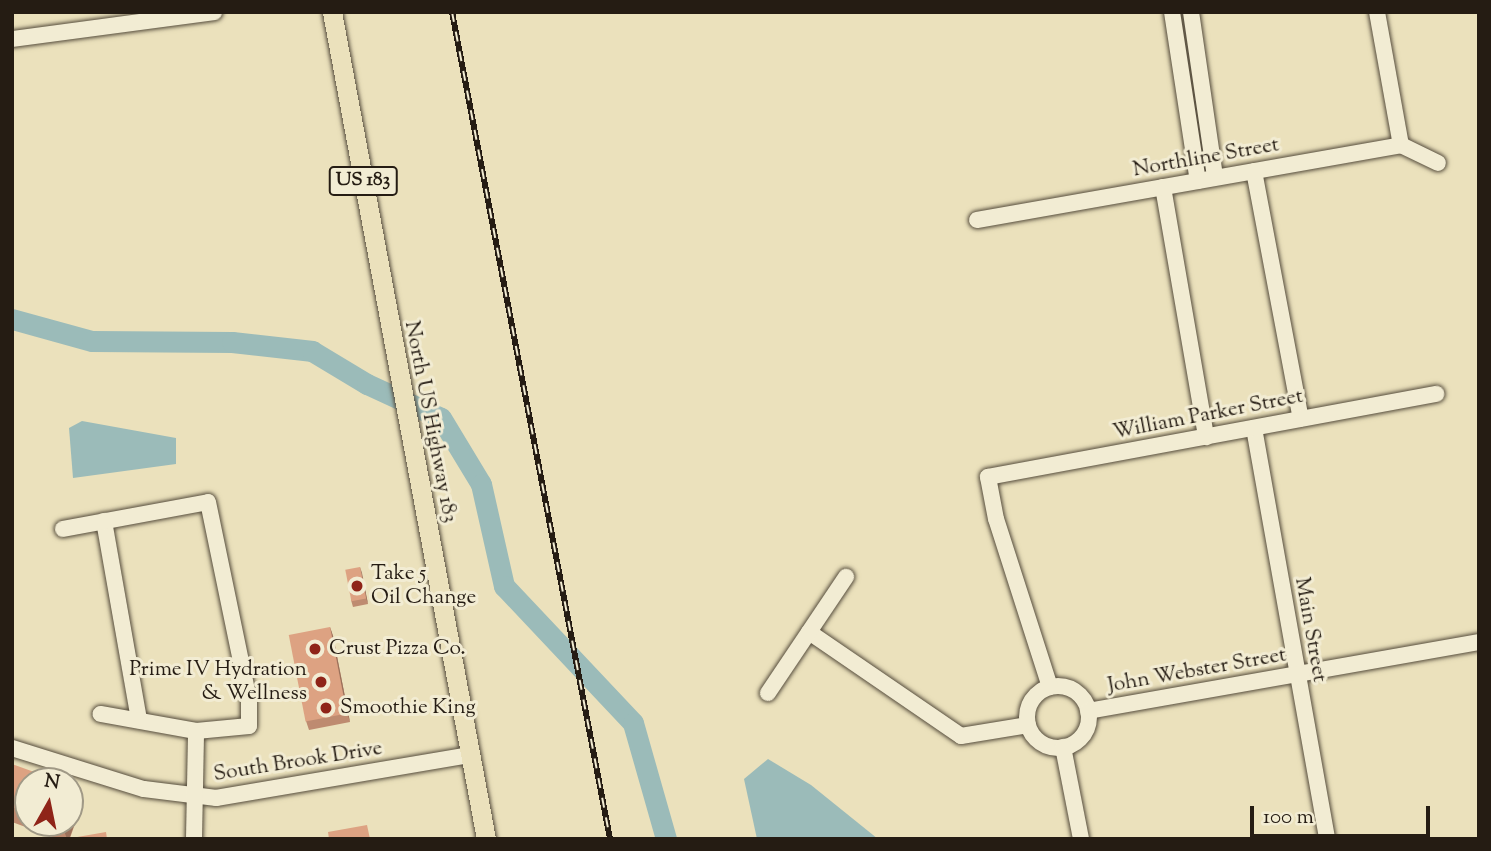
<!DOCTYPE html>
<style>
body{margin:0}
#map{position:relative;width:1491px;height:851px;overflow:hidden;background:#ebe1bc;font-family:"Sorts Mill Goudy",serif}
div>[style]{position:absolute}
.water>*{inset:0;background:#9bbbb9}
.river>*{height:21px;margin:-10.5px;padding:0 10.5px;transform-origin:10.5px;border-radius:10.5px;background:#9bbbb9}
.roads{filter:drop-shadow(0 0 2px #564d3d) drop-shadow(0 0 2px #564d3d)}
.minor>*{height:16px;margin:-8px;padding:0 8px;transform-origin:8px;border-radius:8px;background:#f2ecd3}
.minor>.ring{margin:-8px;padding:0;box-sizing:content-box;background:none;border:16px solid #f2ecd3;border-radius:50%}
.major>*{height:19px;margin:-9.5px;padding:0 9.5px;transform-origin:9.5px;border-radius:9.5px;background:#ebe1bc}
.rail>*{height:6px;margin-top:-3px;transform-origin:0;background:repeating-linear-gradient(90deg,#f2ecd3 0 10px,#251c13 0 20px);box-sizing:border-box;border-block:2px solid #251c13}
.wall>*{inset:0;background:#be8b70}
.shaded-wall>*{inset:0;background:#9b715b}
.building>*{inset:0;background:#dda282;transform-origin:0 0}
.dots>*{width:19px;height:19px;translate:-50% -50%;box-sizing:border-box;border:4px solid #f2ecd3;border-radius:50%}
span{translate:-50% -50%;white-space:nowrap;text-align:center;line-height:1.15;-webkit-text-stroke:6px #f2ecd3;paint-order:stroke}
.shield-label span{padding:2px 5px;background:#f2ecd3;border:2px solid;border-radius:5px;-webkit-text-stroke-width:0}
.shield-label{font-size:19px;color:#251c13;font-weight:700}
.street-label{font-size:21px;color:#251c13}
.poi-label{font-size:21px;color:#251c13}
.left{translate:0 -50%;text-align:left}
.right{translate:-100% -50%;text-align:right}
.frame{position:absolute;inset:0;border:14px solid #251c13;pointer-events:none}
.north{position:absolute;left:14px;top:767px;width:70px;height:70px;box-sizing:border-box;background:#f2ecd3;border:2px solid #a09986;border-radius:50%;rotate:9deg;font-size:19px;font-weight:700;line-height:28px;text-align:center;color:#251c13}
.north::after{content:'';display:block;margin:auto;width:24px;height:32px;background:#8f2418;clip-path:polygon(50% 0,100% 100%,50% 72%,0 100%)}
.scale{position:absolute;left:1250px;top:806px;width:180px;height:32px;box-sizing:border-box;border:4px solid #251c13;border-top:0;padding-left:9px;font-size:21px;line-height:24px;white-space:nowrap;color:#251c13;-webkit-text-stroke:5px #f2ecd3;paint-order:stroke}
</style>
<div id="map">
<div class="water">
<i style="clip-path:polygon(82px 421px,176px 438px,176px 464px,73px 478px,69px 428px)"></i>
<i style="clip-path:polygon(768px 759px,811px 785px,878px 839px,757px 839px,744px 779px)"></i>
</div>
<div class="river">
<i style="left:12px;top:319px;width:83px;rotate:15.4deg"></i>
<i style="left:92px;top:341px;width:140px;rotate:0.4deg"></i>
<i style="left:232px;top:342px;width:81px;rotate:6.4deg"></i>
<i style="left:312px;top:351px;width:64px;rotate:31deg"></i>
<i style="left:367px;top:384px;width:81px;rotate:24.7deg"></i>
<i style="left:441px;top:418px;width:77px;rotate:58.8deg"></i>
<i style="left:481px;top:484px;width:105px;rotate:77.3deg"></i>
<i style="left:504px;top:586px;width:188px;rotate:46.7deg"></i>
<i style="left:633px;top:723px;width:121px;rotate:74.1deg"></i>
</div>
<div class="roads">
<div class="minor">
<i style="left:1172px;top:12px;width:171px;rotate:81.3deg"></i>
<i style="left:1191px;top:12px;width:167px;rotate:81.7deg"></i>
<i style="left:1377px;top:12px;width:135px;rotate:79.8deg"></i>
<i style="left:12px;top:39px;width:204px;rotate:-7.6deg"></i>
<i style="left:1254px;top:171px;width:252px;rotate:79.3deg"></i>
<i style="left:1163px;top:187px;width:254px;rotate:80.2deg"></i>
<i style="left:977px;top:220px;width:431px;rotate:-10deg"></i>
<i style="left:1401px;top:145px;width:41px;rotate:25.9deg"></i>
<i style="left:1254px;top:428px;width:417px;rotate:79.9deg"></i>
<i style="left:104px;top:521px;width:202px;rotate:80deg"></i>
<i style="left:63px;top:529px;width:147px;rotate:-10.5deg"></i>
<i style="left:208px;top:502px;width:202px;rotate:78.3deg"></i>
<i style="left:249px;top:700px;width:26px;rotate:90deg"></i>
<i style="left:249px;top:726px;width:53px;rotate:174.6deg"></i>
<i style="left:196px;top:731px;width:97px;rotate:-169.9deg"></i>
<i style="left:809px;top:632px;width:184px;rotate:34.4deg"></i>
<i style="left:961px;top:736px;width:68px;rotate:-9.3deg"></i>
<i class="ring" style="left:1027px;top:686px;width:46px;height:46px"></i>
<i style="left:1050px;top:687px;width:176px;rotate:-107.8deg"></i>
<i style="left:996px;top:519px;width:43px;rotate:-100.8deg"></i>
<i style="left:988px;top:477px;width:456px;rotate:-10.5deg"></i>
<i style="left:768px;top:693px;width:140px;rotate:-56.1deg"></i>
<i style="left:1088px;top:711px;width:397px;rotate:-10deg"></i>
<i style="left:1063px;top:747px;width:94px;rotate:78.9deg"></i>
<i style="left:12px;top:748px;width:138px;rotate:17.3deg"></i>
<i style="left:144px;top:789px;width:73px;rotate:7.1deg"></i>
<i style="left:216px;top:798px;width:258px;rotate:-9.6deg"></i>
<i style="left:194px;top:839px;width:108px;rotate:-88.9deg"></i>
</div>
<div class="major">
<i style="left:332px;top:12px;width:841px;rotate:79.45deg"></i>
</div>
</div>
<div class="rail">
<i style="left:452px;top:12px;width:842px;rotate:79.18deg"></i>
</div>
<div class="wall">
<i style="clip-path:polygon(360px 567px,368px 604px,353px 607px,351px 600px)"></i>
<i style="clip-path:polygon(330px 627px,333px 636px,350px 722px,309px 730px,306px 721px)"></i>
<i style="clip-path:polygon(12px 764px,28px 781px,28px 823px,70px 823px,76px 787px,82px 804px,70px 838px,109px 839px,58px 839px,12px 822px)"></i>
</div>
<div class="shaded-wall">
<i style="clip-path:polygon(360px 567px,362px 573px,368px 604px,366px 598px)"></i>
<i style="clip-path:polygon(330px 627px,333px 636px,350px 722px,347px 713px)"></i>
<i style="clip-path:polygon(76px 787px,82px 804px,69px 839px,67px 839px,62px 825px,62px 823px,70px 823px,70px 802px)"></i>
</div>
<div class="building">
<i style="left:360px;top:567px;width:32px;height:15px;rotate:79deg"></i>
<i style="left:330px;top:627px;width:88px;height:42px;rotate:79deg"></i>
<i style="clip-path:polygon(12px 764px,59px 781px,28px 781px,28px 813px,12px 807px)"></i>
<i style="clip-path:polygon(70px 785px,76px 787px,70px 802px)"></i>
<i style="clip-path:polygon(367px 825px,370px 839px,329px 839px,328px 832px)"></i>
<i style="clip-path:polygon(106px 832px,107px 839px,66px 839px)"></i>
</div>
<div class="dots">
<i style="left:357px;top:586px;background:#8f2418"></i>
<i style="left:315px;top:649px;background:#8f2418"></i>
<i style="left:321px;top:682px;background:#8f2418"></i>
<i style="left:326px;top:708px;background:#8f2418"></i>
</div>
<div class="shield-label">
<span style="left:363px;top:181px">US 183</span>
</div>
<div class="street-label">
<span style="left:1206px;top:158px;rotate:-10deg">Northline Street</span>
<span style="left:1208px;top:415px;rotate:-11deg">William Parker Street</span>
<span style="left:430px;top:422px;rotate:79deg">North US Highway 183</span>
<span style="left:1310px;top:630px;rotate:80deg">Main Street</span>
<span style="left:1197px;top:671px;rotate:-10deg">John Webster Street</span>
<span style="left:298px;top:762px;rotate:-9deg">South Brook Drive</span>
</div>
<div class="poi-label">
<span class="left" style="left:371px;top:586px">Take 5<br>Oil Change</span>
<span class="left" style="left:329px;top:649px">Crust Pizza Co.</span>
<span class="right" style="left:307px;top:682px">Prime IV Hydration<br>&amp; Wellness</span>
<span class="left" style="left:340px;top:708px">Smoothie King</span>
</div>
<div class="frame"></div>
<div class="north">N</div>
<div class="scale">100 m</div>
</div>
